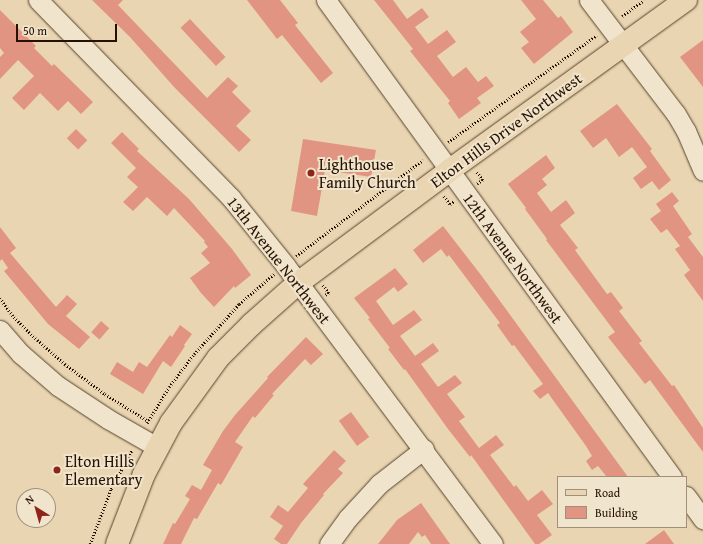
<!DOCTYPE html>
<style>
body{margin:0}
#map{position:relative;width:703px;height:544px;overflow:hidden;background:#e9d5b1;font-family:"Gentium Book Plus",serif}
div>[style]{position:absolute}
.building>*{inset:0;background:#e29482;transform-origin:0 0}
.path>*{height:2.5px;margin-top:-1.25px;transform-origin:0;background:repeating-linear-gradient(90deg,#261101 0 1px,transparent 0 3px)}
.roads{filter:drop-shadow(0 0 1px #57422d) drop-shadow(0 0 1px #57422d)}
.minor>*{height:19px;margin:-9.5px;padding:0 9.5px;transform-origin:9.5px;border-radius:9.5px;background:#f1e4cc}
.major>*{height:22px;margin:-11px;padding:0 11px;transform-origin:11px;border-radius:11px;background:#e9d5b1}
.dots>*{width:11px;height:11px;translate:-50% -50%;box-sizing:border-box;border:2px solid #f1e4cc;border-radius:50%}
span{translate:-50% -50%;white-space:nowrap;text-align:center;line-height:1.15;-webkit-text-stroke:4px #f1e4cc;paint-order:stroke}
.street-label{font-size:16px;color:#261101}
.poi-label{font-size:16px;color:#261101}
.left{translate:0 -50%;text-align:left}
.legend{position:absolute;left:557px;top:476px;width:130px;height:52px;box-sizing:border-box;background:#f1e4cc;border:1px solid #a0907b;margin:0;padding:5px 7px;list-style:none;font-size:12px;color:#261101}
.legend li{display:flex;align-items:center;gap:8px;height:20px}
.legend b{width:20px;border:1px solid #a0907b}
.north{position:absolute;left:16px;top:488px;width:40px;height:40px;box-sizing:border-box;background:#f1e4cc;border:1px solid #a0907b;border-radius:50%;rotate:323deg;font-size:11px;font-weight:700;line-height:16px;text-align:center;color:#261101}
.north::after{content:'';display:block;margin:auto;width:14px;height:18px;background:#8f2418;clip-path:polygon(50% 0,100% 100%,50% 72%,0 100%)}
.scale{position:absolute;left:16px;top:24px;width:101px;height:18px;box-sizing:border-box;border:2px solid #261101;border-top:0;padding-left:5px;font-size:12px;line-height:14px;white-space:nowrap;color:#261101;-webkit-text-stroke:3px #f1e4cc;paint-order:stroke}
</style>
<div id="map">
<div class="building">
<i style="clip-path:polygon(92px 0,123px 0,118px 5px,207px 98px,228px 77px,238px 86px,232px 92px,251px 111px,236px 126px,251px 140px,239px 152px,174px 87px,130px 37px)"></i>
<i style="clip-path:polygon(247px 0,280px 0,298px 23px,295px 25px,333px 73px,321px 83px,282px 35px,277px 39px)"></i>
<i style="clip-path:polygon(374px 0,393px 0,407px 19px,422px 8px,429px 17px,415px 27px,428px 44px,447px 30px,456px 42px,437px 56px,453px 77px,466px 67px,478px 82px,486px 76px,494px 86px,477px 98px,481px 103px,459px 119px,448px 103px,450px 101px,410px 51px,413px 49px)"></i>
<i style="clip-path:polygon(521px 0,543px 0,558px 18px,561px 16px,573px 32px,534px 64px,521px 48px,529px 42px,520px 32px,536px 19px)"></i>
<i style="clip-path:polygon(0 10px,36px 46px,34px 48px,52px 66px,54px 64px,93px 102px,81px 114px,68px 101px,58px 111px,40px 93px,24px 110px,12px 98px,34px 76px,18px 60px,0 79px,0 57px,4px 53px,0 48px)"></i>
<i style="left:190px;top:19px;width:52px;height:13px;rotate:47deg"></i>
<i style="clip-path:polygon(703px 40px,703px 87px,680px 57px)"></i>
<i style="clip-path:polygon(617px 104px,652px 149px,650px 151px,671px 180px,659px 190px,652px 181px,641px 189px,633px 178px,647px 167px,632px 147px,619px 157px,606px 138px,593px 148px,580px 131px)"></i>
<i style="left:76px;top:129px;width:16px;height:13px;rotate:45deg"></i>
<i style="clip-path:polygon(122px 132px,139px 149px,137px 151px,189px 199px,232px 249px,251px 275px,235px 288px,234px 286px,214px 307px,201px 293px,190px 278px,210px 263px,201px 253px,208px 247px,204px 242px,205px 241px,174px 208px,167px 216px,147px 197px,133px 211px,123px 202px,138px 187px,127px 177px,136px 168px,111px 143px)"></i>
<i style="clip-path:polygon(303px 139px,376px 150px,371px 177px,325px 170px,317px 216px,291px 211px)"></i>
<i style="clip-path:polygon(546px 155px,555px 168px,542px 179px,547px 185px,537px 193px,551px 212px,566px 200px,575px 213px,560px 225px,578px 248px,575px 250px,607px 294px,611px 292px,623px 308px,619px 311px,642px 341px,639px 343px,672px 386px,674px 385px,703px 428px,703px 452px,650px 380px,645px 384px,608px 337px,615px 332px,546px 240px,547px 239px,525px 209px,526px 208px,508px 184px)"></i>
<i style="clip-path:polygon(672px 192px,679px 201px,673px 206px,692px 234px,688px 237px,703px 257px,703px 301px,684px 275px,690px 270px,675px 249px,680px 246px,667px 229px,661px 233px,650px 219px,661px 211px,656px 204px)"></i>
<i style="clip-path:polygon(443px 226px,481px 275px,628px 477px,607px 477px,598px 466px,592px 470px,586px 461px,592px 456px,586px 446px,548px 393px,540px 399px,533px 391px,543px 384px,514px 345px,512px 346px,497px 325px,500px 323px,449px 255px,447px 257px,441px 249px,423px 263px,413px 250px)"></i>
<i style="clip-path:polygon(0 227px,16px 248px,10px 253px,56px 307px,67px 295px,77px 304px,66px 316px,90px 337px,79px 349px,48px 324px,4px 271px,8px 268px,2px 259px,0 261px)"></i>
<i style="clip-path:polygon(395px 268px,408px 284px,398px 292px,394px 287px,376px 301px,393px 325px,414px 310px,422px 320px,400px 336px,415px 356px,433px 343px,439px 351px,421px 364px,438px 387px,455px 375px,462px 383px,447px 394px,465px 417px,459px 421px,479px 448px,496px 435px,504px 445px,490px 455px,514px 487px,516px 485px,528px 501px,542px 490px,553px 504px,537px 515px,552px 535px,539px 544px,535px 544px,471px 455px,470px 457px,448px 429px,405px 369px,404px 370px,388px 349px,390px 348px,368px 319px,370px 318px,354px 298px)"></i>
<i style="left:101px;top:321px;width:11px;height:15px;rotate:41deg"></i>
<i style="clip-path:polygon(180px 325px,192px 334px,184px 345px,185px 346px,171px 367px,163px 361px,143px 394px,110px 374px,117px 362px,133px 372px,139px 362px,147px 367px,170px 335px,172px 337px)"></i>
<i style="clip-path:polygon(306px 337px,323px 354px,311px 365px,305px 359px,272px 394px,274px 395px,255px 418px,253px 416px,235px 442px,243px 447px,221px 485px,218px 483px,197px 519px,194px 518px,181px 544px,163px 544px,173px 523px,175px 524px,190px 499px,185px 496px,192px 485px,201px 490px,212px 470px,203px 465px,223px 431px,235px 415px,268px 378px,267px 377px)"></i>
<i style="left:351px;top:412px;width:31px;height:15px;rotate:54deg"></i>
<i style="clip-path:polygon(334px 450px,346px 461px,338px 469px,343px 473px,323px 494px,324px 495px,301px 523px,287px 544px,281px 544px,274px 539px,283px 526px,270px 517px,278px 505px,288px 512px,308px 488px,303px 484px)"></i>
<i style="clip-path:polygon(421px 503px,450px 544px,431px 544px,425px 535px,422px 537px,418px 532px,409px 544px,378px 544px,397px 520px)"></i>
<i style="clip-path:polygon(664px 530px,674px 544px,645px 544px)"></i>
</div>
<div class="path">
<i style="left:622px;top:16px;width:27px;rotate:-36deg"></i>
<i style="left:448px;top:142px;width:183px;rotate:-35.7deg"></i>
<i style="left:477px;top:172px;width:10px;rotate:53deg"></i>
<i style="left:483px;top:180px;width:7px;rotate:146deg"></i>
<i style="left:444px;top:196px;width:10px;rotate:53deg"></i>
<i style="left:450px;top:204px;width:5px;rotate:-37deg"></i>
<i style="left:296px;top:256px;width:159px;rotate:-37.1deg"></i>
<i style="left:323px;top:285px;width:10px;rotate:53deg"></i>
<i style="left:329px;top:293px;width:4px;rotate:146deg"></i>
<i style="left:0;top:298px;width:24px;rotate:54deg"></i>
<i style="left:14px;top:317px;width:27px;rotate:45deg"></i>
<i style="left:33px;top:336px;width:43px;rotate:41.2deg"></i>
<i style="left:65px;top:364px;width:50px;rotate:36.9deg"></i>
<i style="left:105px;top:394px;width:51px;rotate:32.1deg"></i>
<i style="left:147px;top:423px;width:42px;rotate:-58.6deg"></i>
<i style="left:169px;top:387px;width:41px;rotate:-52.9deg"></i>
<i style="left:194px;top:354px;width:67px;rotate:-48deg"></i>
<i style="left:239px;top:304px;width:46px;rotate:-40.6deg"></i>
<i style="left:90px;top:544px;width:59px;rotate:-69.1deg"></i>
<i style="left:111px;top:489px;width:44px;rotate:-61.7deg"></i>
</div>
<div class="roads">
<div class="minor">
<i style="left:38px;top:0;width:277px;rotate:45.7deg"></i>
<i style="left:231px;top:198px;width:86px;rotate:51.1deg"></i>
<i style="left:285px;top:265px;width:348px;rotate:53.3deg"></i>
<i style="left:326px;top:0;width:589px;rotate:54.04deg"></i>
<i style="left:589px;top:0;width:143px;rotate:52.7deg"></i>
<i style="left:676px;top:114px;width:20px;rotate:60deg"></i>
<i style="left:686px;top:131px;width:43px;rotate:67deg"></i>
<i style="left:0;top:330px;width:32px;rotate:49deg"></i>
<i style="left:21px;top:354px;width:49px;rotate:40.9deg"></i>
<i style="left:58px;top:386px;width:60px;rotate:33.4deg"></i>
<i style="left:108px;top:419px;width:56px;rotate:29.7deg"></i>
<i style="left:686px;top:496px;width:29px;rotate:54deg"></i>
<i style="left:329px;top:544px;width:32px;rotate:-54deg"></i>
<i style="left:348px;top:518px;width:46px;rotate:-47.6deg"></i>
<i style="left:379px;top:484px;width:57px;rotate:-37.9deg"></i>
</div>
<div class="major">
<i style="left:117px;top:544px;width:75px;rotate:-68.9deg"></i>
<i style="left:144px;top:474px;width:58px;rotate:-62.1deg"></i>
<i style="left:171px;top:423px;width:80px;rotate:-54.1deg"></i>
<i style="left:218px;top:358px;width:48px;rotate:-45deg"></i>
<i style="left:252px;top:324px;width:62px;rotate:-41.7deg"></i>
<i style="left:298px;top:283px;width:189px;rotate:-36.6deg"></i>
<i style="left:450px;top:170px;width:291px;rotate:-35.8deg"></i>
</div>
</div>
<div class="dots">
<i style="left:311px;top:173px;background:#8f2418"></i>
<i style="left:57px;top:470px;background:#8f2418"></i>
</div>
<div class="street-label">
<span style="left:506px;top:130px;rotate:-36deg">Elton Hills Drive Northwest</span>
<span style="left:513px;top:258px;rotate:54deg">12th Avenue Northwest</span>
<span style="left:279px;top:260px;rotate:52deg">13th Avenue Northwest</span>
</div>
<div class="poi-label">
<span class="left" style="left:319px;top:173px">Lighthouse<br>Family Church</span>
<span class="left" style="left:65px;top:470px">Elton Hills<br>Elementary</span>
</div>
<ul class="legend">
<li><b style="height:5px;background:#e9d5b1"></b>Road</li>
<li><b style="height:11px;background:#e29482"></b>Building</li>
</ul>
<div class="north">N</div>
<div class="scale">50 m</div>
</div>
